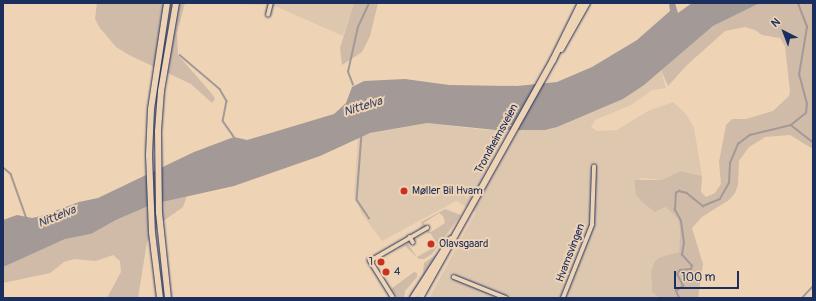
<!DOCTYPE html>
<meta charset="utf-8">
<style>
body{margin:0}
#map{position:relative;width:816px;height:301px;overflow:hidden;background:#eed3b5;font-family:Pangolin,sans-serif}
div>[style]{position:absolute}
.built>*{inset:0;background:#dec7af}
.green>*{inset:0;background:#cfbba8}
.water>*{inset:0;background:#a39996}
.stream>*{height:1.5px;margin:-0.75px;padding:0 0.75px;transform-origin:0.75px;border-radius:0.75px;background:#a39996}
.roads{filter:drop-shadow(0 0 1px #1b2f5e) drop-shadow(0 0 1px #1b2f5e)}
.street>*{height:3.5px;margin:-1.75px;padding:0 1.75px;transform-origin:1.75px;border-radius:1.75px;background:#eed3b5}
.highway>*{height:6px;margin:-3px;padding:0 3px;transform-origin:3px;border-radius:3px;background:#eed3b5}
.dots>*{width:11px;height:11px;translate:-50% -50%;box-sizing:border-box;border:2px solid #eed3b5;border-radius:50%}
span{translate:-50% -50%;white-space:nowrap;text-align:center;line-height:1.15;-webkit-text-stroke:4px #eed3b5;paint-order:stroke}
.street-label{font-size:11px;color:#1b2f5e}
.poi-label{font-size:11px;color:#1b2f5e}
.left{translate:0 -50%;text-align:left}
.right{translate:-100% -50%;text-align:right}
.water-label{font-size:12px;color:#364469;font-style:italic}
.frame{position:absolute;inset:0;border:4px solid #1b2f5e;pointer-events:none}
.north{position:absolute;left:764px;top:12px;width:40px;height:40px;-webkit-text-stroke:3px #eed3b5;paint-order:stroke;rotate:318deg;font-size:11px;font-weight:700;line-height:16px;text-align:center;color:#1b2f5e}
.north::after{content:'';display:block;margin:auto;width:14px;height:18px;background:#1b2f5e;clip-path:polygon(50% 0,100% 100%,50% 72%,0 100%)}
.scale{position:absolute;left:674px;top:271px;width:65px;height:18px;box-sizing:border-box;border:2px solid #1b2f5e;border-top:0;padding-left:5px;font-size:12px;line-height:14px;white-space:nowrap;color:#1b2f5e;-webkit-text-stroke:3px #eed3b5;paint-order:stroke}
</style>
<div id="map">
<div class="built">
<i style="clip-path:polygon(185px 3px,354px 3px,343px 36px,273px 5px)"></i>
<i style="clip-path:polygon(661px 71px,666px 88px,652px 90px,631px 105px,595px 120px,591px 127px,597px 131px,617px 130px,648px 111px,673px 102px,686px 114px,694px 128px,702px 176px,680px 171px,662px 180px,640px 178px,655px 212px,666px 207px,678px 219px,680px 229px,679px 252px,660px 257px,655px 261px,651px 271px,652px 292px,659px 298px,429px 298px,476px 212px,456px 201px,382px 241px,362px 214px,354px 196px,358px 138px,363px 135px,427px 123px,485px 130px,550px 129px,623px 99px)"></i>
</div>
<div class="green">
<i style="clip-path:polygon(97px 3px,185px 3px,177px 33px,178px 55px,212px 94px,215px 99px,212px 103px,191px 84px,131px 56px,116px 47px,100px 28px,95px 19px)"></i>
<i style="clip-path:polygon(354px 3px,378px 3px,370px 36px,362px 52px,342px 65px,340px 48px)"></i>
<i style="clip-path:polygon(760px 3px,813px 3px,813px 149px,790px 135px,765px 137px,749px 147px,739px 161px,738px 185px,735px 193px,729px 200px,702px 217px,692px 228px,703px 264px,698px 298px,659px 298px,652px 292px,651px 271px,655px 261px,660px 257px,679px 252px,680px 229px,678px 219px,666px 207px,655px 212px,642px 202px,636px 195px,634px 180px,662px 180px,680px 171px,702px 176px,701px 192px,706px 197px,715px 193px,721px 184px,719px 162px,726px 125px,732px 119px,746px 119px,773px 111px,789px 96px,790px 91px,785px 46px,780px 38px,762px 35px,755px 30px,745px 27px,725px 31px,687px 65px,668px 86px,661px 70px,713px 26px)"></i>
<i style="clip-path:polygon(187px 196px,183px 207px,162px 222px,147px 242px,138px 298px,107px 298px,121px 272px,120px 261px,113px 255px,96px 261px,74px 259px,64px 262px,50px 273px,3px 283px,3px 267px,25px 256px,65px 239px,91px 234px,116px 220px,153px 204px)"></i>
<i style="clip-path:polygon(445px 209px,461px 215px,432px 254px,424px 259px,419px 259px,405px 246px,395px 253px,410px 241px,408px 244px,417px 257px,438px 245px,430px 233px,428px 234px,427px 230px,431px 232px,445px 223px,443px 216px,439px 213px,424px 223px,426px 226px,419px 229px,422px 225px,421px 222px)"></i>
<i style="clip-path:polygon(440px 252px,415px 292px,408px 298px,423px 274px,424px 263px)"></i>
<i style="clip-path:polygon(414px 272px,417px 273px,417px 277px,405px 291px,404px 298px,398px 298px,391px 289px)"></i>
</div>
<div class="water">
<i style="clip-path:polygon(669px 3px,675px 3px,678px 13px,692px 3px,760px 3px,713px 26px,644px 85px,623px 99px,557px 127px,545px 130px,496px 130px,427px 123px,370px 133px,320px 156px,234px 186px,153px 204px,116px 220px,91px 234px,65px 239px,3px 267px,3px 220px,17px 215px,32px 218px,41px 216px,79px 202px,98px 198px,194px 152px,234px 137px,247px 140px,334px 114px,346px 103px,352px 87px,364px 81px,405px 79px,449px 85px,517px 86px,557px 82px,592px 67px,637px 40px,670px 11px)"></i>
</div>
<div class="stream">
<i style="left:180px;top:55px;width:52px;rotate:40.4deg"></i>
<i style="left:220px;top:89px;width:14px;rotate:60deg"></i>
<i style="left:227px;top:101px;width:20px;rotate:101deg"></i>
<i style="left:223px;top:121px;width:19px;rotate:55deg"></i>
<i style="left:353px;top:85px;width:14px;rotate:-111deg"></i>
<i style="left:348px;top:72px;width:46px;rotate:-77.5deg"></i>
<i style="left:358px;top:27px;width:26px;rotate:-65deg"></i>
<i style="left:791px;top:125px;width:28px;rotate:38deg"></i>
<i style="left:362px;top:134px;width:66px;rotate:94.3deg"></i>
<i style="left:357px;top:200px;width:22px;rotate:56deg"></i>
<i style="left:3px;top:167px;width:11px;rotate:41deg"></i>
<i style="left:11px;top:174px;width:48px;rotate:70.4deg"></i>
<i style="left:679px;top:298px;width:8px;rotate:-113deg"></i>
<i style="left:676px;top:291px;width:9px;rotate:-36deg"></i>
<i style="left:683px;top:286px;width:13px;rotate:-117deg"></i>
<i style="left:677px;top:274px;width:5px;rotate:-53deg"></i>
<i style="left:680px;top:270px;width:11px;rotate:-5deg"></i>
<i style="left:691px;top:269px;width:3px;rotate:-72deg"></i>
<i style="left:692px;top:266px;width:15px;rotate:-132deg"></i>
<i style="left:682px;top:255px;width:12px;rotate:-81deg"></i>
<i style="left:684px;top:243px;width:22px;rotate:-98deg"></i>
<i style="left:681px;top:221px;width:13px;rotate:-119deg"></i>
<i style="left:675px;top:210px;width:17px;rotate:-87deg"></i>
<i style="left:676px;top:193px;width:4px;rotate:-34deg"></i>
<i style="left:679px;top:191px;width:8px;rotate:14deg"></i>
<i style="left:687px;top:193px;width:21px;rotate:39deg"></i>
<i style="left:703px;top:206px;width:18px;rotate:-22deg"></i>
<i style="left:720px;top:199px;width:18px;rotate:-61deg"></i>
<i style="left:729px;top:183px;width:20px;rotate:-87deg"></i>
<i style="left:730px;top:163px;width:21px;rotate:-67deg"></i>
<i style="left:738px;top:144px;width:15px;rotate:-37deg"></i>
<i style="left:750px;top:135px;width:42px;rotate:-13.7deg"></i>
<i style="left:791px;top:125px;width:19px;rotate:-39deg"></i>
<i style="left:806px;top:113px;width:9px;rotate:-84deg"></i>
<i style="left:807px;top:104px;width:30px;rotate:-105deg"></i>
<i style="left:799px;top:75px;width:49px;rotate:-80.5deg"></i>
<i style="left:807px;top:27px;width:26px;rotate:-111deg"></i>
<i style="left:802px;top:298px;width:16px;rotate:-47deg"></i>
</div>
<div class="roads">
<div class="street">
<i style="left:268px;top:15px;width:12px;rotate:-76deg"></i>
<i style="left:410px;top:237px;width:6px;rotate:59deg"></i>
<i style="left:454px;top:277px;width:56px;rotate:22deg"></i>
<i style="left:393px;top:298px;width:44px;rotate:-121.9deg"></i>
<i style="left:370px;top:261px;width:66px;rotate:-30.1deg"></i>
<i style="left:563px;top:298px;width:79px;rotate:-68.3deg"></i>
<i style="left:592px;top:225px;width:58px;rotate:-88deg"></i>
</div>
<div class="highway">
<i style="left:561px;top:49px;width:53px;rotate:-60.5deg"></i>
<i style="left:160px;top:298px;width:65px;rotate:-97deg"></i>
<i style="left:152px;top:233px;width:78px;rotate:-92.2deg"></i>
<i style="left:149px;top:155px;width:46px;rotate:-87.5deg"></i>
<i style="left:151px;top:109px;width:107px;rotate:-81.4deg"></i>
<i style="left:168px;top:298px;width:85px;rotate:-96deg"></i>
<i style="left:159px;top:213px;width:82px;rotate:-90.7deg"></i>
<i style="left:158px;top:131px;width:40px;rotate:-85.7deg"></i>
<i style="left:161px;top:91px;width:89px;rotate:-80.3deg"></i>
<i style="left:413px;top:298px;width:70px;rotate:-57.2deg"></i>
<i style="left:420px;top:298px;width:273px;rotate:-60.8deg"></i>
<i style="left:553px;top:60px;width:64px;rotate:-63.8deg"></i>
</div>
</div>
<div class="dots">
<i style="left:404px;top:191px;background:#c8321e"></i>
<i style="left:431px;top:244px;background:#c8321e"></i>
<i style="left:381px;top:262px;background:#c8321e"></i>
<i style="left:386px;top:272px;background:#c8321e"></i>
</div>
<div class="street-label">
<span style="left:497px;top:139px;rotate:-61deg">Trondheimsveien</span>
<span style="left:571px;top:253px;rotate:-69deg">Hvamsvingen</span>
</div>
<div class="poi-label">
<span class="left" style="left:412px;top:191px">Møller Bil Hvam</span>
<span class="left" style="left:439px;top:244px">Olavsgaard</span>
<span class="right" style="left:373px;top:262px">1</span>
<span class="left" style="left:394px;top:272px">4</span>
</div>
<div class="water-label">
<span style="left:363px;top:107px;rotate:-17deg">Nittelva</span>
<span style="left:57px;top:217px;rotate:-22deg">Nittelva</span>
</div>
<div class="frame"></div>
<div class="north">N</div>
<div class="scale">100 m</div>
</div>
